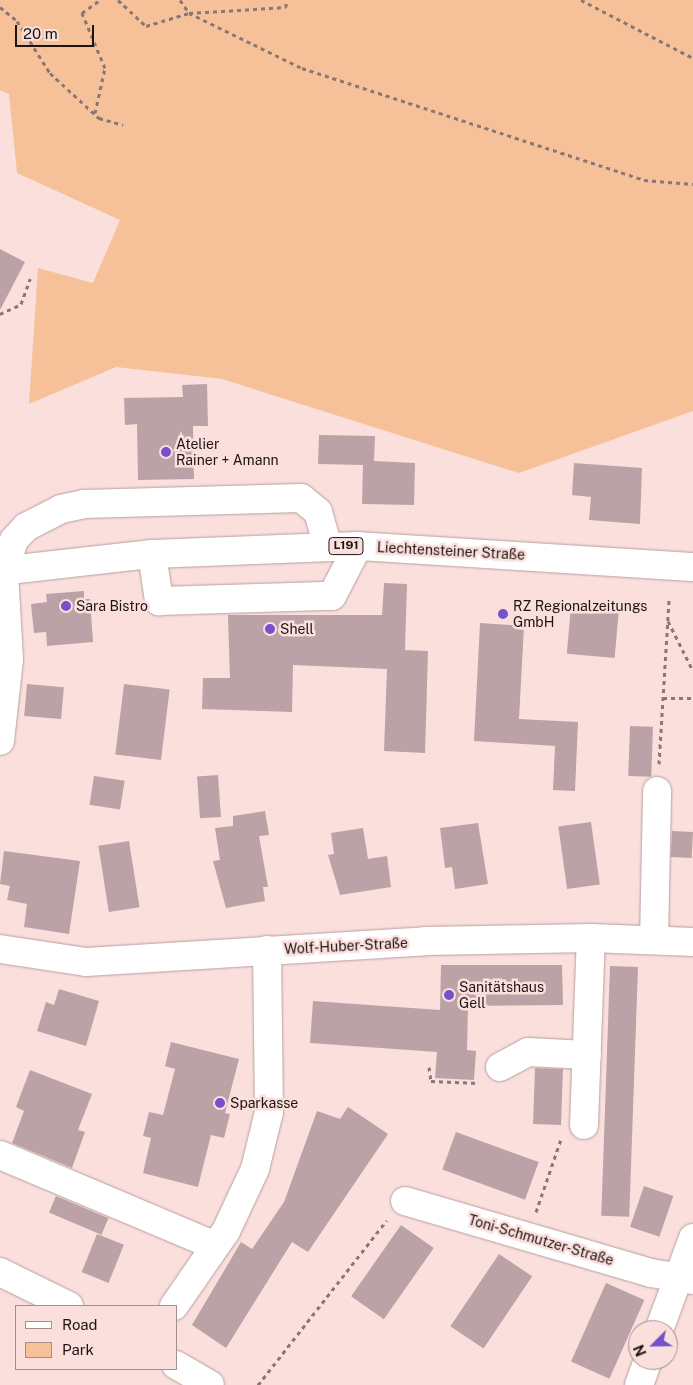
<!DOCTYPE html>
<meta charset="utf-8">
<style>
body{margin:0}
#map{position:relative;width:693px;height:1385px;overflow:hidden;background:#fadfdd;font-family:"Public Sans",sans-serif}
div>[style]{position:absolute}
.green>*{inset:0;background:#f6c198}
.building>*{inset:0;background:#bba2a7;transform-origin:0 0}
.path>*{height:3px;margin-top:-1.5px;transform-origin:0;background:repeating-linear-gradient(90deg,#897776 0 4px,transparent 0 8px)}
.roads{filter:drop-shadow(0 0 1px #b89f9d) drop-shadow(0 0 1px #b89f9d)}
.minor>*{height:28px;margin:-14px;padding:0 14px;transform-origin:14px;border-radius:14px;background:#fff}
.major>*{height:28px;margin:-14px;padding:0 14px;transform-origin:14px;border-radius:14px;background:#fff}
.dots>*{width:14px;height:14px;translate:-50% -50%;box-sizing:border-box;border:2px solid #fadfdd;border-radius:50%}
span{translate:-50% -50%;white-space:nowrap;text-align:center;line-height:1.15;-webkit-text-stroke:5px #fadfdd;paint-order:stroke}
.shield-label span{padding:1px 4px;background:#fadfdd;border:1px solid;border-radius:4px;-webkit-text-stroke-width:0}
.shield-label{font-size:12px;color:#1d1413;font-weight:700}
.poi-label{font-size:14px;color:#1d1413}
.left{translate:0 -50%;text-align:left}
.street-label{font-size:14px;color:#1d1413}
.legend{position:absolute;left:15px;top:1305px;width:162px;height:65px;box-sizing:border-box;background:#fadfdd;border:1px solid #a28e8c;margin:0;padding:6px 9px;list-style:none;font-size:15px;color:#1d1413}
.legend li{display:flex;align-items:center;gap:10px;height:25px}
.legend b{width:25px;border:1px solid #a28e8c}
.north{position:absolute;left:628px;top:1320px;width:50px;height:50px;box-sizing:border-box;background:#fadfdd;border:1px solid #a28e8c;border-radius:50%;rotate:247deg;font-size:14px;font-weight:700;line-height:20px;text-align:center;color:#1d1413}
.north::after{content:'';display:block;margin:auto;width:18px;height:22px;background:#7352cc;clip-path:polygon(50% 0,100% 100%,50% 72%,0 100%)}
.scale{position:absolute;left:15px;top:25px;width:79px;height:22px;box-sizing:border-box;border:2px solid #1d1413;border-top:0;padding-left:6px;font-size:15px;line-height:18px;white-space:nowrap;color:#1d1413;-webkit-text-stroke:4px #fadfdd;paint-order:stroke}
</style>
<div id="map">
<div class="green">
<i style="clip-path:polygon(0 0,693px 0,693px 411px,519px 473px,222px 379px,116px 367px,29px 404px,38px 268px,93px 283px,120px 220px,17px 173px,9px 94px,0 90px)"></i>
</div>
<div class="building">
<i style="clip-path:polygon(0 249px,25px 262px,0 310px)"></i>
<i style="clip-path:polygon(207px 384px,208px 426px,193px 426px,194px 479px,138px 480px,137px 424px,125px 425px,124px 398px,183px 397px,182px 385px)"></i>
<i style="clip-path:polygon(319px 435px,375px 436px,374px 461px,415px 463px,414px 505px,362px 504px,363px 465px,318px 464px)"></i>
<i style="clip-path:polygon(574px 463px,642px 468px,640px 524px,589px 520px,591px 497px,572px 495px)"></i>
<i style="clip-path:polygon(384px 583px,407px 584px,405px 650px,428px 651px,425px 753px,384px 751px,387px 669px,293px 665px,292px 712px,202px 709px,203px 678px,230px 678px,228px 615px,382px 615px)"></i>
<i style="clip-path:polygon(84px 591px,84px 599px,90px 599px,93px 642px,47px 646px,46px 632px,34px 633px,31px 604px,47px 602px,46px 594px)"></i>
<i style="left:571px;top:606px;width:48px;height:48px;rotate:5deg"></i>
<i style="clip-path:polygon(480px 623px,524px 626px,519px 719px,578px 722px,575px 791px,553px 790px,555px 746px,474px 741px)"></i>
<i style="left:27px;top:684px;width:37px;height:32px;rotate:5deg"></i>
<i style="left:124px;top:684px;width:46px;height:71px;rotate:7deg"></i>
<i style="left:630px;top:726px;width:23px;height:50px;rotate:2deg"></i>
<i style="left:218px;top:775px;width:42px;height:21px;rotate:86deg"></i>
<i style="left:94px;top:776px;width:31px;height:29px;rotate:9deg"></i>
<i style="clip-path:polygon(265px 811px,269px 835px,259px 836px,268px 887px,263px 887px,265px 901px,226px 908px,213px 861px,220px 860px,215px 828px,233px 826px,233px 816px)"></i>
<i style="left:591px;top:822px;width:63px;height:33px;rotate:82deg"></i>
<i style="clip-path:polygon(478px 823px,488px 884px,455px 889px,452px 867px,445px 868px,440px 828px)"></i>
<i style="clip-path:polygon(363px 828px,368px 859px,387px 856px,391px 887px,340px 895px,328px 855px,334px 854px,331px 833px)"></i>
<i style="left:672px;top:831px;width:21px;height:26px;rotate:3deg"></i>
<i style="left:129px;top:841px;width:67px;height:31px;rotate:81deg"></i>
<i style="clip-path:polygon(4px 851px,80px 861px,69px 934px,24px 927px,27px 904px,7px 900px,10px 886px,0 884px)"></i>
<i style="clip-path:polygon(441px 965px,562px 965px,563px 1005px,468px 1006px,467px 1050px,476px 1051px,474px 1080px,435px 1078px,437px 1052px,310px 1043px,313px 1001px,440px 1010px)"></i>
<i style="left:610px;top:966px;width:28px;height:250px;rotate:2deg"></i>
<i style="clip-path:polygon(59px 989px,99px 1001px,86px 1046px,37px 1031px,46px 1002px,54px 1005px)"></i>
<i style="clip-path:polygon(171px 1042px,239px 1059px,225px 1113px,230px 1114px,224px 1138px,211px 1135px,198px 1187px,143px 1173px,151px 1138px,143px 1136px,149px 1112px,163px 1115px,175px 1069px,165px 1066px)"></i>
<i style="left:535px;top:1068px;width:28px;height:56px;rotate:2deg"></i>
<i style="clip-path:polygon(30px 1070px,92px 1094px,78px 1130px,85px 1132px,72px 1168px,12px 1143px,24px 1111px,16px 1107px)"></i>
<i style="clip-path:polygon(348px 1107px,388px 1134px,308px 1252px,292px 1242px,226px 1348px,192px 1325px,241px 1242px,252px 1249px,284px 1202px,317px 1111px,340px 1119px)"></i>
<i style="left:456px;top:1132px;width:88px;height:40px;rotate:20deg"></i>
<i style="left:644px;top:1186px;width:31px;height:43px;rotate:19deg"></i>
<i style="left:56px;top:1196px;width:57px;height:18px;rotate:23deg"></i>
<i style="left:401px;top:1225px;width:40px;height:87px;rotate:35deg"></i>
<i style="left:97px;top:1234px;width:29px;height:41px;rotate:22deg"></i>
<i style="left:499px;top:1254px;width:40px;height:87px;rotate:34deg"></i>
<i style="left:606px;top:1283px;width:42px;height:86px;rotate:24deg"></i>
</div>
<div class="path">
<i style="left:118px;top:0;width:38px;rotate:43deg"></i>
<i style="left:146px;top:26px;width:45px;rotate:-16.8deg"></i>
<i style="left:189px;top:13px;width:97px;rotate:-3.5deg"></i>
<i style="left:286px;top:7px;width:7px;rotate:-90deg"></i>
<i style="left:180px;top:0;width:16px;rotate:55deg"></i>
<i style="left:189px;top:13px;width:126px;rotate:26deg"></i>
<i style="left:302px;top:68px;width:360px;rotate:18.1deg"></i>
<i style="left:644px;top:180px;width:49px;rotate:4.7deg"></i>
<i style="left:581px;top:0;width:126px;rotate:27.4deg"></i>
<i style="left:0;top:7px;width:22px;rotate:39deg"></i>
<i style="left:17px;top:21px;width:62px;rotate:57.6deg"></i>
<i style="left:50px;top:73px;width:67px;rotate:42.6deg"></i>
<i style="left:99px;top:118px;width:25px;rotate:16deg"></i>
<i style="left:95px;top:113px;width:46px;rotate:-77.5deg"></i>
<i style="left:105px;top:68px;width:60px;rotate:-112.7deg"></i>
<i style="left:82px;top:13px;width:22px;rotate:-36deg"></i>
<i style="left:0;top:314px;width:23px;rotate:-25deg"></i>
<i style="left:21px;top:304px;width:27px;rotate:-70deg"></i>
<i style="left:668px;top:621px;width:56px;rotate:63.4deg"></i>
<i style="left:663px;top:698px;width:30px"></i>
<i style="left:659px;top:764px;width:164px;rotate:-86.5deg"></i>
<i style="left:429px;top:1067px;width:14px;rotate:82deg"></i>
<i style="left:431px;top:1081px;width:47px;rotate:2.4deg"></i>
<i style="left:536px;top:1212px;width:77px;rotate:-71.1deg"></i>
<i style="left:258px;top:1385px;width:209px;rotate:-52deg"></i>
</div>
<div class="roads">
<div class="minor">
<i style="left:152px;top:554px;width:48px;rotate:81.5deg"></i>
<i style="left:159px;top:601px;width:173px;rotate:-1.7deg"></i>
<i style="left:332px;top:596px;width:56px;rotate:-62.5deg"></i>
<i style="left:0;top:741px;width:82px;rotate:-83.7deg"></i>
<i style="left:9px;top:659px;width:88px;rotate:-93.3deg"></i>
<i style="left:4px;top:571px;width:33px;rotate:-72deg"></i>
<i style="left:14px;top:540px;width:18px;rotate:-47deg"></i>
<i style="left:26px;top:527px;width:39px;rotate:-27deg"></i>
<i style="left:61px;top:509px;width:24px;rotate:-12deg"></i>
<i style="left:84px;top:504px;width:217px;rotate:-1.6deg"></i>
<i style="left:301px;top:498px;width:22px;rotate:39deg"></i>
<i style="left:318px;top:512px;width:36px;rotate:74deg"></i>
<i style="left:654px;top:940px;width:149px;rotate:-88.8deg"></i>
<i style="left:0;top:949px;width:87px;rotate:8.6deg"></i>
<i style="left:86px;top:962px;width:341px;rotate:-3.5deg"></i>
<i style="left:426px;top:941px;width:165px;rotate:-1deg"></i>
<i style="left:591px;top:938px;width:102px;rotate:2.2deg"></i>
<i style="left:500px;top:1067px;width:32px;rotate:-28deg"></i>
<i style="left:528px;top:1052px;width:59px;rotate:2.9deg"></i>
<i style="left:584px;top:1125px;width:187px;rotate:-87.9deg"></i>
<i style="left:0;top:1155px;width:233px;rotate:22.9deg"></i>
<i style="left:405px;top:1201px;width:256px;rotate:16.3deg"></i>
<i style="left:651px;top:1273px;width:43px;rotate:9.5deg"></i>
<i style="left:0;top:1272px;width:77px;rotate:26.2deg"></i>
<i style="left:174px;top:1306px;width:91px;rotate:-55.3deg"></i>
<i style="left:226px;top:1231px;width:68px;rotate:-64.9deg"></i>
<i style="left:255px;top:1169px;width:59px;rotate:-76.2deg"></i>
<i style="left:269px;top:1112px;width:162px;rotate:-90.7deg"></i>
<i style="left:659px;top:1330px;width:98px;rotate:-69.7deg"></i>
<i style="left:176px;top:1365px;width:39px;rotate:30deg"></i>
<i style="left:639px;top:1385px;width:27px;rotate:-70deg"></i>
</div>
<div class="major">
<i style="left:0;top:571px;width:153px;rotate:-6.4deg"></i>
<i style="left:152px;top:554px;width:206px;rotate:-2.2deg"></i>
<i style="left:358px;top:546px;width:336px;rotate:3.6deg"></i>
</div>
</div>
<div class="dots">
<i style="left:166px;top:452px;background:#7352cc"></i>
<i style="left:66px;top:606px;background:#7352cc"></i>
<i style="left:503px;top:614px;background:#7352cc"></i>
<i style="left:270px;top:629px;background:#7352cc"></i>
<i style="left:449px;top:995px;background:#7352cc"></i>
<i style="left:220px;top:1103px;background:#7352cc"></i>
</div>
<div class="shield-label">
<span style="left:346px;top:546px">L191</span>
</div>
<div class="poi-label">
<span class="left" style="left:176px;top:452px">Atelier<br>Rainer + Amann</span>
<span class="left" style="left:76px;top:606px">Sara Bistro</span>
<span class="left" style="left:513px;top:614px">RZ Regionalzeitungs<br>GmbH</span>
<span class="left" style="left:280px;top:629px">Shell</span>
<span class="left" style="left:459px;top:995px">Sanitätshaus<br>Gell</span>
<span class="left" style="left:230px;top:1103px">Sparkasse</span>
</div>
<div class="street-label">
<span style="left:451px;top:551px;rotate:3deg">Liechtensteiner Straße</span>
<span style="left:346px;top:946px;rotate:-3deg">Wolf-Huber-Straße</span>
<span style="left:541px;top:1240px;rotate:16deg">Toni-Schmutzer-Straße</span>
</div>
<ul class="legend">
<li><b style="height:6px;background:#fff"></b>Road</li>
<li><b style="height:14px;background:#f6c198"></b>Park</li>
</ul>
<div class="north">N</div>
<div class="scale">20 m</div>
</div>
